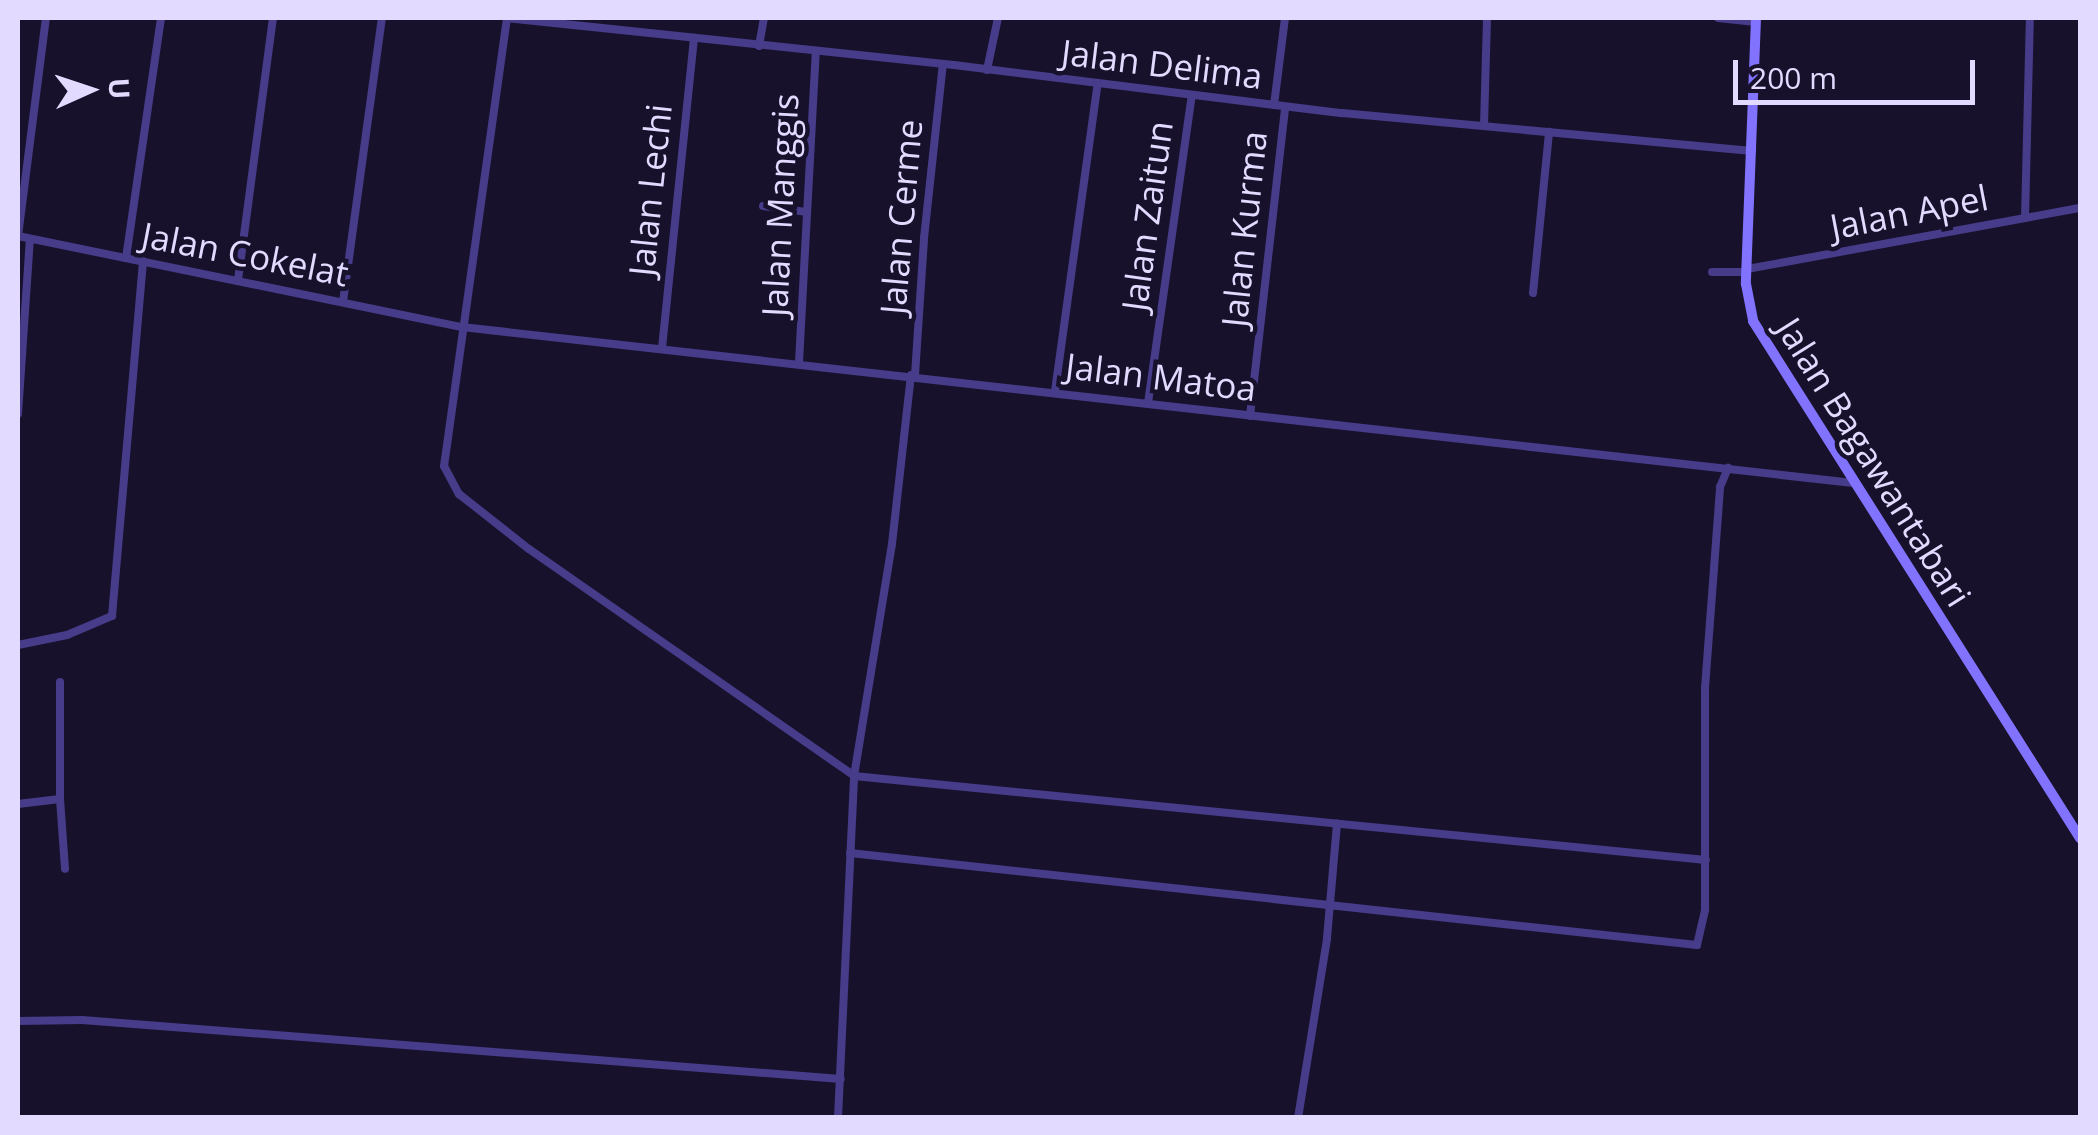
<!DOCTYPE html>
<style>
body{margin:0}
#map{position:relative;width:2098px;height:1135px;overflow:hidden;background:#18112b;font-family:"Open Sans",sans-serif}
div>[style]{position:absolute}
.street>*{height:8px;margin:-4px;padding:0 4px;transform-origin:4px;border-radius:4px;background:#463c8a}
.secondary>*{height:10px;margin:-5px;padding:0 5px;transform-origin:5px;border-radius:5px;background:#8273ff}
span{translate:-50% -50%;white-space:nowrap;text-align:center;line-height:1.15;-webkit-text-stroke:9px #18112b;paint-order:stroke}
.street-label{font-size:35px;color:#e2dbff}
.frame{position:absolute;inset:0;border:20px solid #e2dbff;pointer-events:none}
.north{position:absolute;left:40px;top:40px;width:100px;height:100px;-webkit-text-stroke:8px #18112b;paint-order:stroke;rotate:87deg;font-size:28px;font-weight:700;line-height:40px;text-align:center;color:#e2dbff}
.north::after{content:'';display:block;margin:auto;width:35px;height:45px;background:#e2dbff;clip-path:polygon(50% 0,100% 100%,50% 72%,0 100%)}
.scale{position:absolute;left:1733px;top:60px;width:242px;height:45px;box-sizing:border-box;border:5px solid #e2dbff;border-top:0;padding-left:12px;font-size:30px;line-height:35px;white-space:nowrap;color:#e2dbff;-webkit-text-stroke:8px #18112b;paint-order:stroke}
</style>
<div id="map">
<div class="street">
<i style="left:507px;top:18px;width:452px;rotate:98deg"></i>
<i style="left:444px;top:466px;width:32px;rotate:62deg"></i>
<i style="left:459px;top:494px;width:89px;rotate:38.2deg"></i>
<i style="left:529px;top:549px;width:396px;rotate:34.9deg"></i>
<i style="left:854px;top:776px;width:856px;rotate:5.63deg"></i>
<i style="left:507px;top:18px;width:449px;rotate:6deg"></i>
<i style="left:954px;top:65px;width:391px;rotate:7.1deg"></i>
<i style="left:1342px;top:113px;width:412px;rotate:5.3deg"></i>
<i style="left:1718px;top:18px;width:38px;rotate:6deg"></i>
<i style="left:759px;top:46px;width:28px;rotate:-80deg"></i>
<i style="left:987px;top:70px;width:53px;rotate:-78.1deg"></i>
<i style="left:1274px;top:105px;width:88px;rotate:-82.8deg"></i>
<i style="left:1484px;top:126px;width:108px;rotate:-88.4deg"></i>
<i style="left:763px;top:206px;width:43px;rotate:7.9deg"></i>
<i style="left:2025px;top:218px;width:200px;rotate:-88.6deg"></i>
<i style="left:18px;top:236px;width:453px;rotate:11.6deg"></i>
<i style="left:462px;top:327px;width:1400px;rotate:6.4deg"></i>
<i style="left:18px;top:236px;width:220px;rotate:-82.7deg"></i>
<i style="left:126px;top:258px;width:243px;rotate:-81.7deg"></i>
<i style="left:1747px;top:269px;width:339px;rotate:-10.4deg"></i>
<i style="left:1712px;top:272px;width:35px"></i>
<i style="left:238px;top:280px;width:264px;rotate:-82.4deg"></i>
<i style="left:1533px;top:293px;width:162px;rotate:-84.3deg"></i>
<i style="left:343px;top:302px;width:287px;rotate:-82.2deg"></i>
<i style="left:662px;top:348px;width:312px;rotate:-84.1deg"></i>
<i style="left:799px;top:362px;width:310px;rotate:-86.9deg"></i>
<i style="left:915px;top:375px;width:137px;rotate:-86.2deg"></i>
<i style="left:924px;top:238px;width:175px;rotate:-83.8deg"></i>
<i style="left:1055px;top:391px;width:311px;rotate:-82.1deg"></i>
<i style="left:1148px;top:403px;width:311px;rotate:-81.9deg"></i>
<i style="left:18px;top:414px;width:175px;rotate:-86.1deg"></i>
<i style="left:1250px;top:416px;width:311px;rotate:-83.5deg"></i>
<i style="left:18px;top:645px;width:50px;rotate:-11.5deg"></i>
<i style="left:67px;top:635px;width:49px;rotate:-22.9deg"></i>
<i style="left:112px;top:616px;width:356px;rotate:-85deg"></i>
<i style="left:60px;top:799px;width:70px;rotate:85.9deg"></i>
<i style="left:18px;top:804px;width:42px;rotate:-6.8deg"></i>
<i style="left:60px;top:799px;width:117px;rotate:-90deg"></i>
<i style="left:850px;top:853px;width:852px;rotate:6.2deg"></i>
<i style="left:1697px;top:945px;width:36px;rotate:-77deg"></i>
<i style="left:1705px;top:910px;width:222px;rotate:-90deg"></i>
<i style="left:1705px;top:688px;width:202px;rotate:-85.7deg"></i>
<i style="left:1720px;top:487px;width:21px;rotate:-67deg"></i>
<i style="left:18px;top:1021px;width:64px;rotate:-0.9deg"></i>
<i style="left:82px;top:1020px;width:761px;rotate:4.44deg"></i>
<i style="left:838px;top:1118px;width:342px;rotate:-87.3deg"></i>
<i style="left:854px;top:776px;width:235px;rotate:-80.7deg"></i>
<i style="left:892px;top:544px;width:170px;rotate:-83.6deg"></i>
<i style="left:1298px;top:1118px;width:182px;rotate:-80.8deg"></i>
<i style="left:1327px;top:938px;width:115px;rotate:-85deg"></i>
</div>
<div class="secondary">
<i style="left:1756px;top:18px;width:266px;rotate:92.2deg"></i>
<i style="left:1746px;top:284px;width:38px;rotate:79deg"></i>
<i style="left:1753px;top:321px;width:612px;rotate:57.69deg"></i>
</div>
<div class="street-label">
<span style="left:1162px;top:64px;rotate:7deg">Jalan Delima</span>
<span style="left:650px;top:190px;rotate:-84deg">Jalan Lechi</span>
<span style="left:780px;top:205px;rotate:-87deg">Jalan Manggis</span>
<span style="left:1909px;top:212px;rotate:-11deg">Jalan Apel</span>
<span style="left:1147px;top:216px;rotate:-82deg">Jalan Zaitun</span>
<span style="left:901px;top:217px;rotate:-85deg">Jalan Cerme</span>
<span style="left:1244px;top:229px;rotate:-84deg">Jalan Kurma</span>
<span style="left:245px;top:254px;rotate:11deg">Jalan Cokelat</span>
<span style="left:1161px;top:377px;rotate:7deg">Jalan Matoa</span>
<span style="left:1874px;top:462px;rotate:58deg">Jalan Bagawantabari</span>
</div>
<div class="frame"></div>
<div class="north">U</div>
<div class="scale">200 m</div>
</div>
